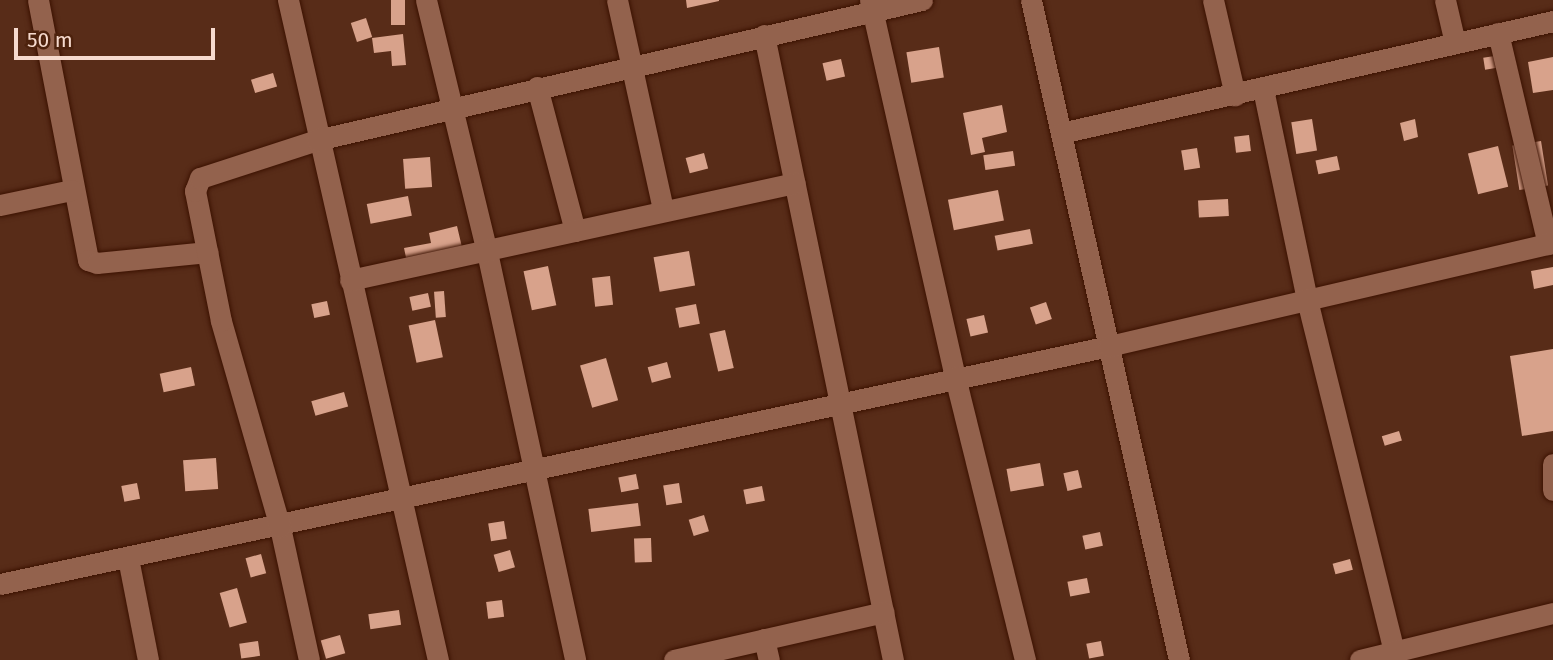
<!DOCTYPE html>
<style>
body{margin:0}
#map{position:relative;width:1553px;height:660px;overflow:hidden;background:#582c18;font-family:"Fira Sans",sans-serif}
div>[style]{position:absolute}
.building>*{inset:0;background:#d8a28b;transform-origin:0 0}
.roads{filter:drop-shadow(0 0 2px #3c1200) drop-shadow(0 0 2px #3c1200)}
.minor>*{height:21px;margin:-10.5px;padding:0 10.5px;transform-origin:10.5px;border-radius:10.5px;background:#93624d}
span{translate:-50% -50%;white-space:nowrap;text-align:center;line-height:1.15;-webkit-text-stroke:7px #4d220d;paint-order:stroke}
.scale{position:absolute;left:14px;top:28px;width:201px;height:32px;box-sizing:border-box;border:4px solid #f6dace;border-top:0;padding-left:9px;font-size:21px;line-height:24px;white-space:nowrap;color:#f6dace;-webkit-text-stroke:5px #4d220d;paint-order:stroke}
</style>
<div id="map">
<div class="building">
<i style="left:391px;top:0;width:14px;height:25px"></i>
<i style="clip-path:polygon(686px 0,719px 0,719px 1px,687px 8px)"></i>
<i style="left:366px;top:18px;width:20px;height:16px;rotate:72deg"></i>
<i style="clip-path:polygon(403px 34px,406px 65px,392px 66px,391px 51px,374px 53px,372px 38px)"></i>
<i style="left:939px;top:47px;width:31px;height:33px;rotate:81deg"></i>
<i style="left:1501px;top:55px;width:12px;height:18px;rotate:81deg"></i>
<i style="clip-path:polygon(1553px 57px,1553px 90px,1533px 93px,1528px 62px)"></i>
<i style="left:841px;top:59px;width:18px;height:19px;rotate:77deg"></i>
<i style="left:273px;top:73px;width:14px;height:23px;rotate:73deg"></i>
<i style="clip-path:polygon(1002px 105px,1007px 132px,982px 138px,985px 152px,971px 155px,963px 113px)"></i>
<i style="left:1312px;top:119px;width:32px;height:21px;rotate:81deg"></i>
<i style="clip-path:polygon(1415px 119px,1418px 137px,1404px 141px,1400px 123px)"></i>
<i style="left:1249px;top:135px;width:16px;height:15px;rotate:83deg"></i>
<i style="left:1541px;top:141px;width:45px;height:29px;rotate:81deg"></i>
<i style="left:1498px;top:146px;width:42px;height:31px;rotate:76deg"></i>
<i style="left:1197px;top:148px;width:20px;height:16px;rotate:81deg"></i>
<i style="left:1013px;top:151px;width:15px;height:30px;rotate:82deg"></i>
<i style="left:704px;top:153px;width:16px;height:19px;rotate:75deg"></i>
<i style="left:1337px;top:156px;width:14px;height:22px;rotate:78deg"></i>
<i style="left:430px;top:157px;width:30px;height:27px;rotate:86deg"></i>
<i style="left:998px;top:190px;width:31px;height:51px;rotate:79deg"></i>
<i style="left:408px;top:196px;width:20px;height:42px;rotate:79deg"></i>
<i style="left:1228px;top:199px;width:17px;height:30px;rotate:87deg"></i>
<i style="clip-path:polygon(457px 226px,465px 260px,409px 272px,404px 248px,431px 243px,429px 233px)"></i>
<i style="left:1030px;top:229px;width:15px;height:36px;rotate:79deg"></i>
<i style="left:689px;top:251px;width:35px;height:36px;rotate:80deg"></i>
<i style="left:548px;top:266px;width:40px;height:25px;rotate:78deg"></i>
<i style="clip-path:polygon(1553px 267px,1553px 285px,1534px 289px,1531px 271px)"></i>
<i style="left:610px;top:276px;width:29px;height:18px;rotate:84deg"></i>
<i style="left:444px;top:291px;width:26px;height:10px;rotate:86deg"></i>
<i style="left:428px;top:293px;width:14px;height:19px;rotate:78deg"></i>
<i style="left:327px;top:301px;width:14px;height:16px;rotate:78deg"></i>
<i style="left:1046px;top:302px;width:18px;height:17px;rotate:71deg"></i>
<i style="left:696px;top:304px;width:20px;height:21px;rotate:79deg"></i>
<i style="left:984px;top:315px;width:18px;height:18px;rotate:77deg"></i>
<i style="left:435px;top:320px;width:38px;height:27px;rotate:78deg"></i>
<i style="left:725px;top:330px;width:39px;height:16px;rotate:77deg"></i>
<i style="clip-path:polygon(1553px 349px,1553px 431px,1522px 436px,1510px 356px)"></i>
<i style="left:606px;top:358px;width:44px;height:27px;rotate:74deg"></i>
<i style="left:667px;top:362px;width:16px;height:20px;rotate:75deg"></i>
<i style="left:191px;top:367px;width:19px;height:32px;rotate:78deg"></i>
<i style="left:344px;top:392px;width:15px;height:34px;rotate:74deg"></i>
<i style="left:1399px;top:431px;width:10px;height:18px;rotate:73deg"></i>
<i style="left:216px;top:458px;width:31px;height:33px;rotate:86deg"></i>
<i style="left:1040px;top:463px;width:23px;height:34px;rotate:80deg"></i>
<i style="left:1078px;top:470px;width:18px;height:15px;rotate:77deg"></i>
<i style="left:636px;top:474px;width:15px;height:18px;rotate:79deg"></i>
<i style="left:137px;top:483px;width:16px;height:16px;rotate:79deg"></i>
<i style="left:679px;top:483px;width:20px;height:16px;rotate:81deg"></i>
<i style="left:762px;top:486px;width:15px;height:19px;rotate:79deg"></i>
<i style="left:638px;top:503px;width:23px;height:50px;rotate:83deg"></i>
<i style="left:704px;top:515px;width:17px;height:16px;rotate:73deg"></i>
<i style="left:504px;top:521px;width:18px;height:16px;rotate:81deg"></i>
<i style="left:1100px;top:532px;width:14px;height:18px;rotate:78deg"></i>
<i style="left:651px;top:538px;width:24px;height:17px;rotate:88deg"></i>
<i style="left:510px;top:550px;width:18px;height:17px;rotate:74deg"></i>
<i style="left:261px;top:554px;width:20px;height:16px;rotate:75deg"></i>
<i style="left:1350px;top:559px;width:11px;height:18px;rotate:75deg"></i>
<i style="left:1087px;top:578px;width:15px;height:20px;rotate:79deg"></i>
<i style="left:237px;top:588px;width:36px;height:18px;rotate:74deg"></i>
<i style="left:502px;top:600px;width:17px;height:16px;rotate:83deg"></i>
<i style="left:399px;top:610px;width:15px;height:31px;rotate:82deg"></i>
<i style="left:340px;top:635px;width:19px;height:20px;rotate:74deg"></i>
<i style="left:258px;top:641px;width:15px;height:19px;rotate:82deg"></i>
<i style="left:1101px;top:641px;width:15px;height:15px;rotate:79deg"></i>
</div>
<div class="roads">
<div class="minor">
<i style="left:38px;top:0;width:265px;rotate:79.1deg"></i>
<i style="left:88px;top:260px;width:9px;rotate:18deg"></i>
<i style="left:97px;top:263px;width:111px;rotate:-5.7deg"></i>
<i style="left:288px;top:0;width:677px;rotate:77.2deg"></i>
<i style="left:426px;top:0;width:259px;rotate:76.4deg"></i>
<i style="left:487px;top:252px;width:417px;rotate:77.8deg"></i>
<i style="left:617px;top:0;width:215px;rotate:77.6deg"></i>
<i style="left:870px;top:0;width:386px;rotate:77.3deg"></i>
<i style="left:955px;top:377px;width:292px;rotate:76.1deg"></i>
<i style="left:1031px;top:0;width:676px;rotate:77.36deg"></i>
<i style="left:1213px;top:0;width:98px;rotate:77deg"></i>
<i style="left:1445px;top:0;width:44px;rotate:76.9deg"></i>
<i style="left:1498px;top:33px;width:217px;rotate:76.7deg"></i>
<i style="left:764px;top:35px;width:638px;rotate:78.34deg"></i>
<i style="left:537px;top:87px;width:149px;rotate:75.2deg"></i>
<i style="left:1263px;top:89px;width:216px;rotate:78.2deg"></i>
<i style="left:1307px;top:300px;width:362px;rotate:76.1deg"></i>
<i style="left:1061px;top:133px;width:505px;rotate:-12.82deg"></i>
<i style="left:0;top:205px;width:73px;rotate:-11.9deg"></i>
<i style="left:350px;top:280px;width:455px;rotate:-12.3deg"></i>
<i style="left:1553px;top:464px;width:26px;rotate:90deg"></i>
<i style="left:128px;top:558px;width:104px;rotate:78.9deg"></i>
<i style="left:0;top:584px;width:1134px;rotate:-12.11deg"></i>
<i style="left:1109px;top:346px;width:456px;rotate:-13.1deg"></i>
<i style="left:764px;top:639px;width:22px;rotate:77deg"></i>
<i style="left:309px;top:660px;width:136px;rotate:-102.3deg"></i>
<i style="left:280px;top:527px;width:214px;rotate:-106deg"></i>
<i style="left:221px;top:321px;width:133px;rotate:-101.3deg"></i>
<i style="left:195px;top:191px;width:14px;rotate:-69deg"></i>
<i style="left:200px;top:178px;width:123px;rotate:-18deg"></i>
<i style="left:317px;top:140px;width:621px;rotate:-13.03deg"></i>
<i style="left:674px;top:660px;width:215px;rotate:-12.9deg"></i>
<i style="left:1360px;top:660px;width:199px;rotate:-13.7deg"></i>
</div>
</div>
<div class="scale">50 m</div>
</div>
